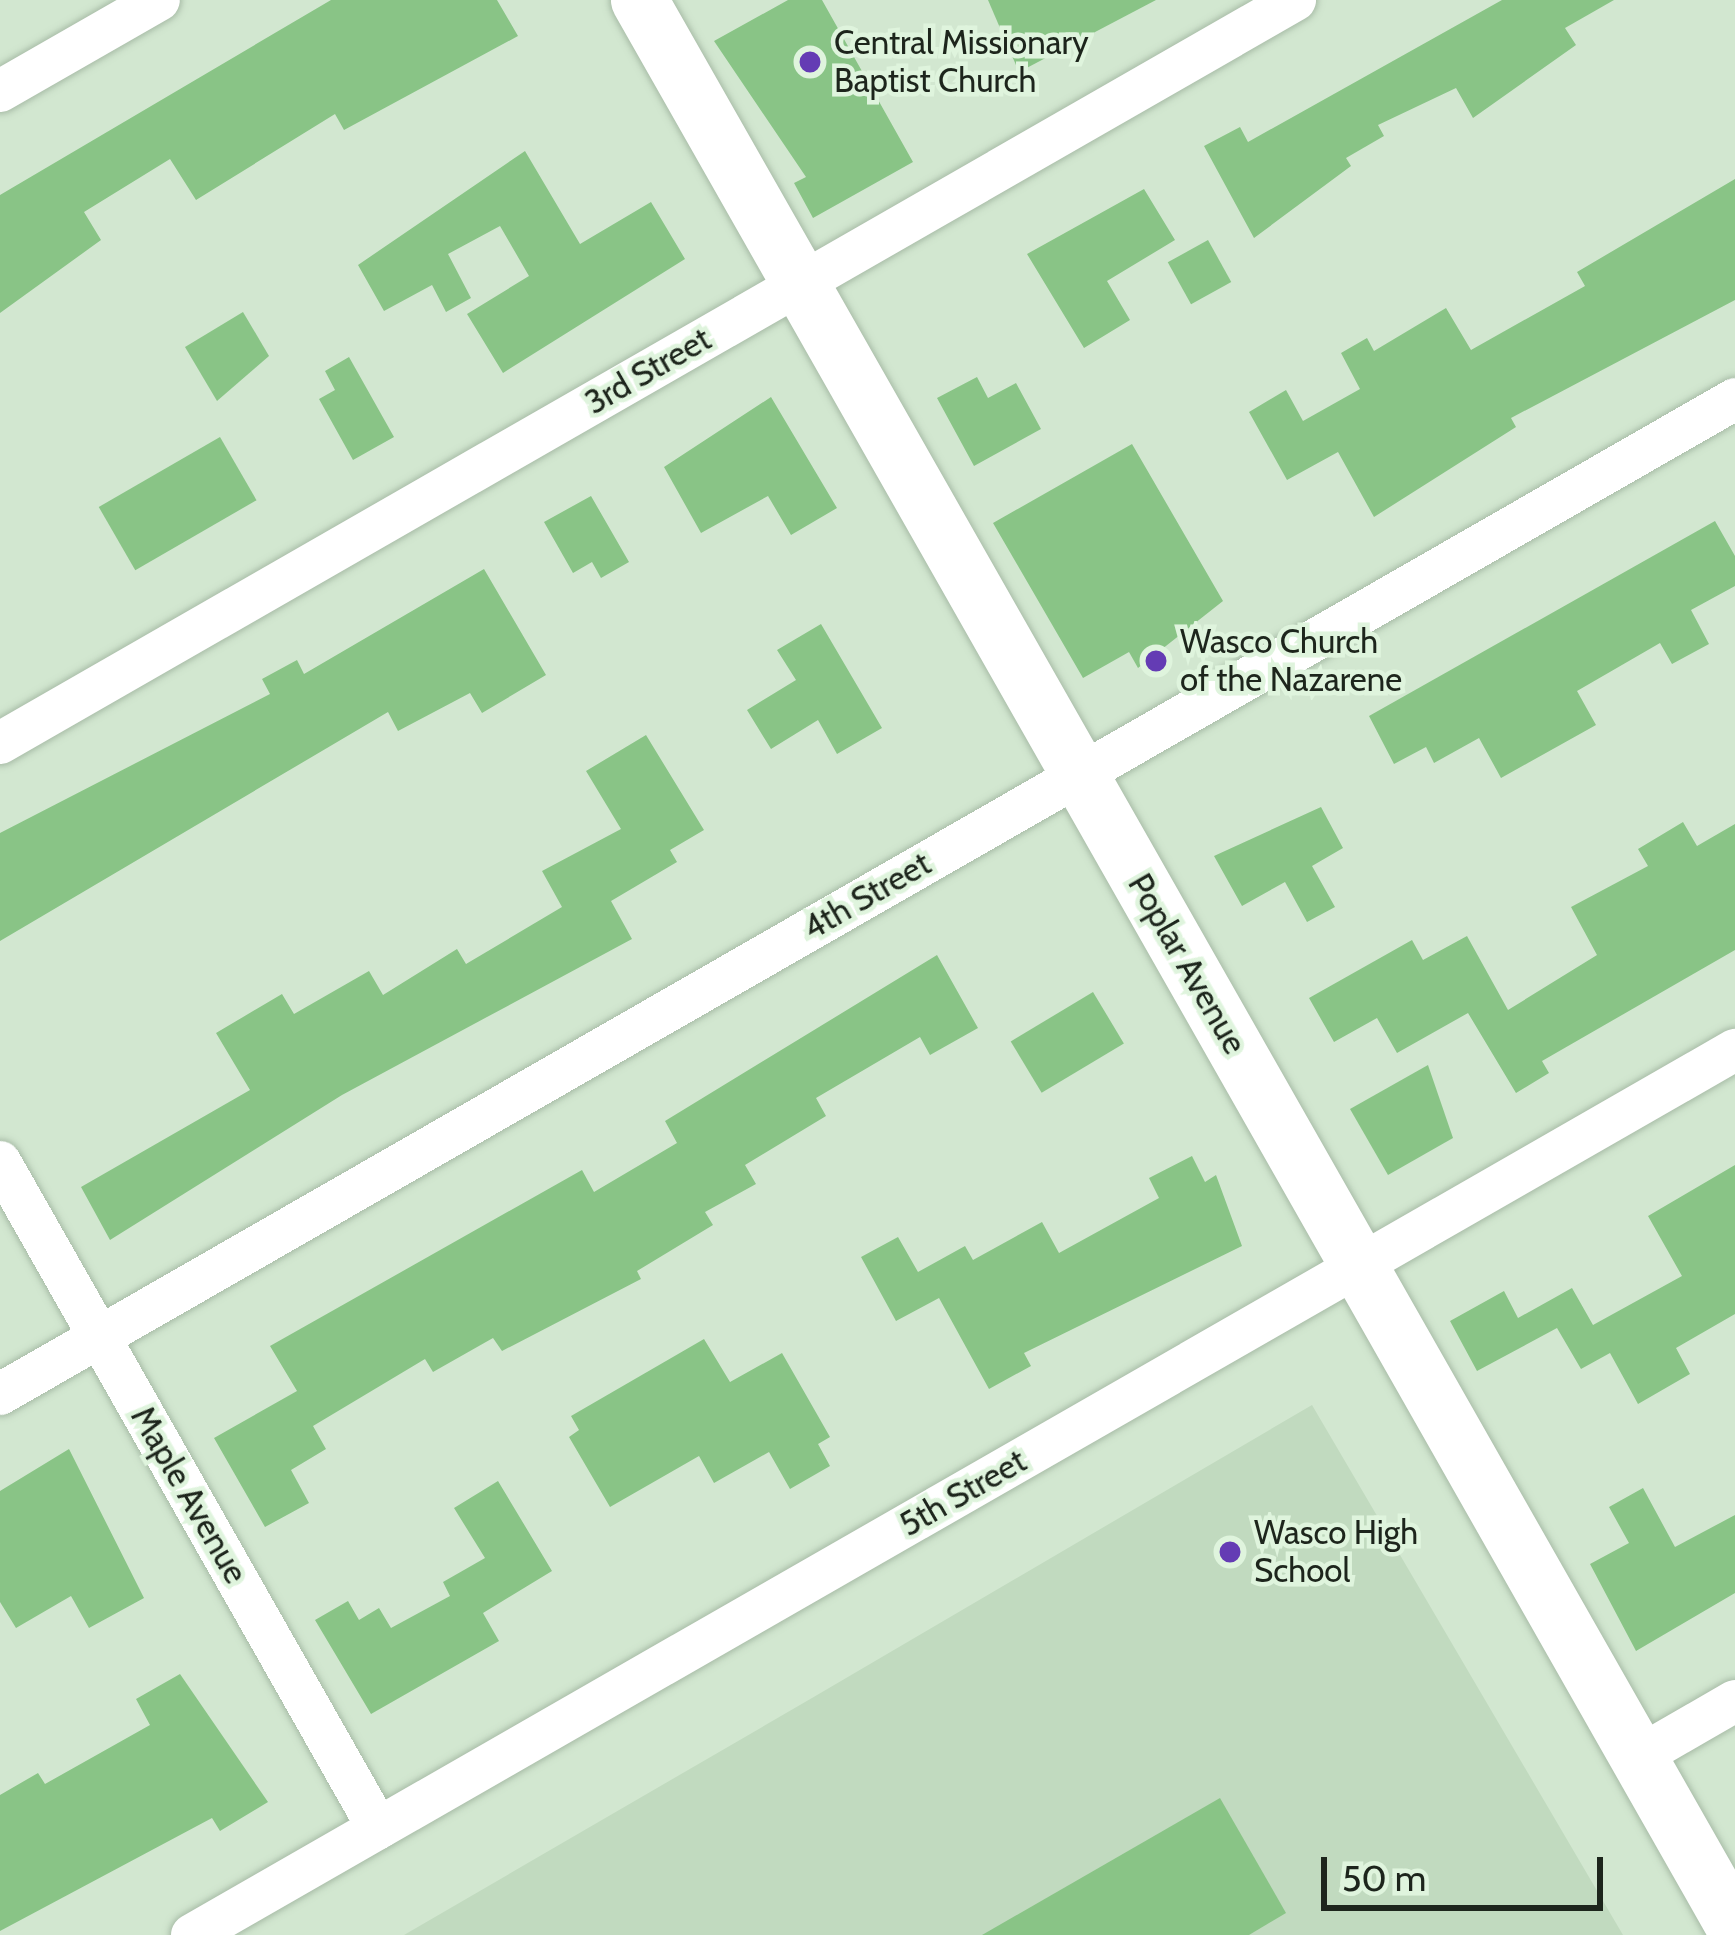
<!DOCTYPE html>
<style>
body{margin:0}
#map{position:relative;width:1735px;height:1935px;overflow:hidden;background:#d2e7d0;font-family:Cabin,sans-serif}
div>[style]{position:absolute}
.built>*{inset:0;background:#c1dabf}
.building>*{inset:0;background:#89c486;transform-origin:0 0}
.roads{filter:drop-shadow(0 0 3px #a8bca7) drop-shadow(0 0 3px #a8bca7)}
.minor>*{height:42px;margin:-21px;padding:0 21px;transform-origin:21px;border-radius:21px;background:#fff}
.secondary>*{height:57px;margin:-28.5px;padding:0 28.5px;transform-origin:28.5px;border-radius:28.5px;background:#fff}
.dots>*{width:33px;height:33px;translate:-50% -50%;box-sizing:border-box;border:6px solid #dff4dd;border-radius:50%}
span{translate:-50% -50%;white-space:nowrap;text-align:center;line-height:1.15;-webkit-text-stroke:9px #dff4dd;paint-order:stroke}
.poi-label{font-size:33px;color:#1d251c}
.left{translate:0 -50%;text-align:left}
.street-label{font-size:33px;color:#1d251c}
.scale{position:absolute;left:1321px;top:1857px;width:282px;height:54px;box-sizing:border-box;border:6px solid #1d251c;border-top:0;padding-left:15px;font-size:36px;line-height:42px;white-space:nowrap;color:#1d251c;-webkit-text-stroke:9px #dff4dd;paint-order:stroke}
</style>
<div id="map">
<div class="built">
<i style="clip-path:polygon(1312px 1405px,1623px 1935px,404px 1935px,812px 1698px)"></i>
</div>
<div class="building">
<i style="clip-path:polygon(331px 0,497px 0,518px 36px,344px 130px,335px 114px,196px 200px,170px 159px,84px 212px,101px 240px,0 313px,0 195px)"></i>
<i style="clip-path:polygon(788px 0,822px 0,913px 162px,813px 218px,794px 183px,806px 177px,714px 41px)"></i>
<i style="clip-path:polygon(988px 0,1156px 0,1019px 72px)"></i>
<i style="clip-path:polygon(1502px 0,1614px 0,1565px 28px,1576px 45px,1473px 118px,1456px 88px,1378px 125px,1384px 136px,1346px 158px,1351px 166px,1254px 238px,1204px 146px,1240px 127px,1248px 142px)"></i>
<i style="clip-path:polygon(525px 151px,580px 244px,651px 202px,685px 259px,503px 373px,467px 314px,529px 276px,500px 226px,448px 254px,471px 298px,446px 312px,432px 285px,384px 311px,358px 265px)"></i>
<i style="clip-path:polygon(1735px 179px,1735px 300px,1511px 418px,1516px 427px,1374px 517px,1338px 452px,1287px 480px,1249px 412px,1286px 390px,1303px 421px,1360px 389px,1341px 353px,1367px 338px,1374px 351px,1446px 308px,1471px 350px,1585px 286px,1577px 272px)"></i>
<i style="clip-path:polygon(1144px 189px,1175px 240px,1107px 281px,1130px 320px,1084px 348px,1027px 254px)"></i>
<i style="left:1208px;top:240px;width:48px;height:46px;rotate:61deg"></i>
<i style="clip-path:polygon(243px 312px,269px 356px,217px 401px,185px 347px)"></i>
<i style="clip-path:polygon(349px 357px,394px 437px,353px 460px,319px 399px,335px 390px,325px 371px)"></i>
<i style="clip-path:polygon(977px 377px,988px 398px,1016px 383px,1041px 429px,974px 466px,937px 398px)"></i>
<i style="clip-path:polygon(771px 397px,837px 508px,791px 535px,768px 496px,701px 533px,664px 467px)"></i>
<i style="left:220px;top:437px;width:73px;height:140px;rotate:60deg"></i>
<i style="clip-path:polygon(1132px 444px,1223px 601px,1138px 668px,1129px 652px,1083px 678px,993px 523px)"></i>
<i style="clip-path:polygon(591px 496px,629px 562px,601px 578px,592px 562px,573px 573px,544px 522px)"></i>
<i style="clip-path:polygon(1715px 521px,1735px 556px,1735px 586px,1691px 610px,1709px 644px,1672px 664px,1660px 643px,1577px 691px,1596px 725px,1501px 778px,1479px 738px,1434px 763px,1426px 747px,1394px 764px,1369px 716px)"></i>
<i style="clip-path:polygon(484px 569px,546px 675px,482px 713px,470px 693px,398px 731px,388px 712px,0 941px,0 833px,270px 694px,262px 679px,297px 660px,304px 674px)"></i>
<i style="clip-path:polygon(821px 624px,882px 728px,837px 754px,818px 720px,771px 749px,747px 710px,796px 680px,777px 650px)"></i>
<i style="clip-path:polygon(646px 735px,704px 830px,670px 850px,677px 862px,611px 901px,632px 939px,342px 1095px,110px 1240px,81px 1187px,250px 1090px,216px 1033px,282px 994px,294px 1014px,369px 971px,383px 995px,457px 949px,466px 964px,562px 907px,542px 871px,621px 829px,586px 771px)"></i>
<i style="clip-path:polygon(1321px 807px,1343px 848px,1312px 866px,1335px 907px,1307px 922px,1285px 882px,1242px 906px,1214px 856px)"></i>
<i style="clip-path:polygon(1683px 822px,1697px 846px,1735px 824px,1735px 950px,1542px 1061px,1549px 1073px,1516px 1093px,1468px 1013px,1397px 1053px,1377px 1018px,1334px 1042px,1309px 998px,1412px 940px,1423px 960px,1467px 936px,1508px 1010px,1597px 955px,1571px 907px,1648px 866px,1638px 849px)"></i>
<i style="clip-path:polygon(937px 955px,978px 1028px,930px 1055px,920px 1037px,816px 1098px,826px 1116px,745px 1165px,756px 1184px,705px 1212px,713px 1225px,637px 1271px,641px 1279px,502px 1351px,493px 1338px,433px 1372px,425px 1359px,313px 1426px,326px 1449px,291px 1470px,309px 1503px,265px 1527px,214px 1438px,297px 1391px,270px 1346px,582px 1170px,594px 1192px,677px 1143px,665px 1121px)"></i>
<i style="left:1093px;top:992px;width:60px;height:96px;rotate:59deg"></i>
<i style="clip-path:polygon(1428px 1065px,1453px 1138px,1388px 1175px,1350px 1109px)"></i>
<i style="clip-path:polygon(1192px 1156px,1205px 1182px,1216px 1175px,1242px 1246px,1024px 1353px,1031px 1366px,989px 1389px,939px 1298px,896px 1321px,861px 1257px,898px 1237px,918px 1272px,965px 1246px,973px 1260px,1042px 1222px,1059px 1253px,1159px 1198px,1149px 1178px)"></i>
<i style="clip-path:polygon(1735px 1165px,1735px 1314px,1676px 1348px,1690px 1374px,1638px 1404px,1610px 1353px,1581px 1369px,1557px 1328px,1477px 1371px,1450px 1321px,1504px 1291px,1518px 1318px,1572px 1288px,1593px 1325px,1682px 1276px,1648px 1216px)"></i>
<i style="clip-path:polygon(704px 1339px,730px 1382px,782px 1353px,830px 1437px,818px 1444px,830px 1466px,790px 1489px,769px 1452px,714px 1483px,699px 1456px,610px 1507px,569px 1437px,579px 1430px,571px 1416px)"></i>
<i style="clip-path:polygon(69px 1449px,144px 1598px,89px 1628px,71px 1596px,16px 1628px,0 1602px,0 1491px)"></i>
<i style="clip-path:polygon(498px 1481px,552px 1571px,483px 1613px,499px 1641px,371px 1714px,315px 1620px,348px 1601px,359px 1620px,379px 1608px,391px 1628px,450px 1596px,443px 1582px,485px 1558px,454px 1508px)"></i>
<i style="clip-path:polygon(1643px 1488px,1675px 1547px,1735px 1515px,1735px 1593px,1636px 1651px,1590px 1564px,1629px 1543px,1609px 1507px)"></i>
<i style="clip-path:polygon(180px 1674px,268px 1802px,220px 1831px,212px 1818px,0 1931px,0 1795px,38px 1773px,45px 1784px,150px 1725px,136px 1699px)"></i>
<i style="clip-path:polygon(1220px 1798px,1286px 1913px,1249px 1935px,982px 1935px)"></i>
</div>
<div class="roads">
<div class="minor">
<i style="left:0;top:91px;width:183px;rotate:-29.8deg"></i>
<i style="left:0;top:743px;width:1493px;rotate:-29.84deg"></i>
<i style="left:0;top:1162px;width:766px;rotate:60.42deg"></i>
<i style="left:0;top:1394px;width:2000px;rotate:-29.83deg"></i>
<i style="left:1638px;top:1757px;width:112px;rotate:-30deg"></i>
<i style="left:192px;top:1935px;width:1779px;rotate:-29.84deg"></i>
</div>
<div class="secondary">
<i style="left:639px;top:0;width:2218px;rotate:60.38deg"></i>
</div>
</div>
<div class="dots">
<i style="left:810px;top:62px;background:#643cb4"></i>
<i style="left:1156px;top:661px;background:#643cb4"></i>
<i style="left:1230px;top:1552px;background:#643cb4"></i>
</div>
<div class="poi-label">
<span class="left" style="left:834px;top:62px">Central Missionary<br>Baptist Church</span>
<span class="left" style="left:1180px;top:661px">Wasco Church<br>of the Nazarene</span>
<span class="left" style="left:1254px;top:1552px">Wasco High<br>School</span>
</div>
<div class="street-label">
<span style="left:648px;top:371px;rotate:-30deg">3rd Street</span>
<span style="left:867px;top:896px;rotate:-30deg">4th Street</span>
<span style="left:1187px;top:964px;rotate:60deg">Poplar Avenue</span>
<span style="left:963px;top:1493px;rotate:-30deg">5th Street</span>
<span style="left:189px;top:1495px;rotate:60deg">Maple Avenue</span>
</div>
<div class="scale">50 m</div>
</div>
